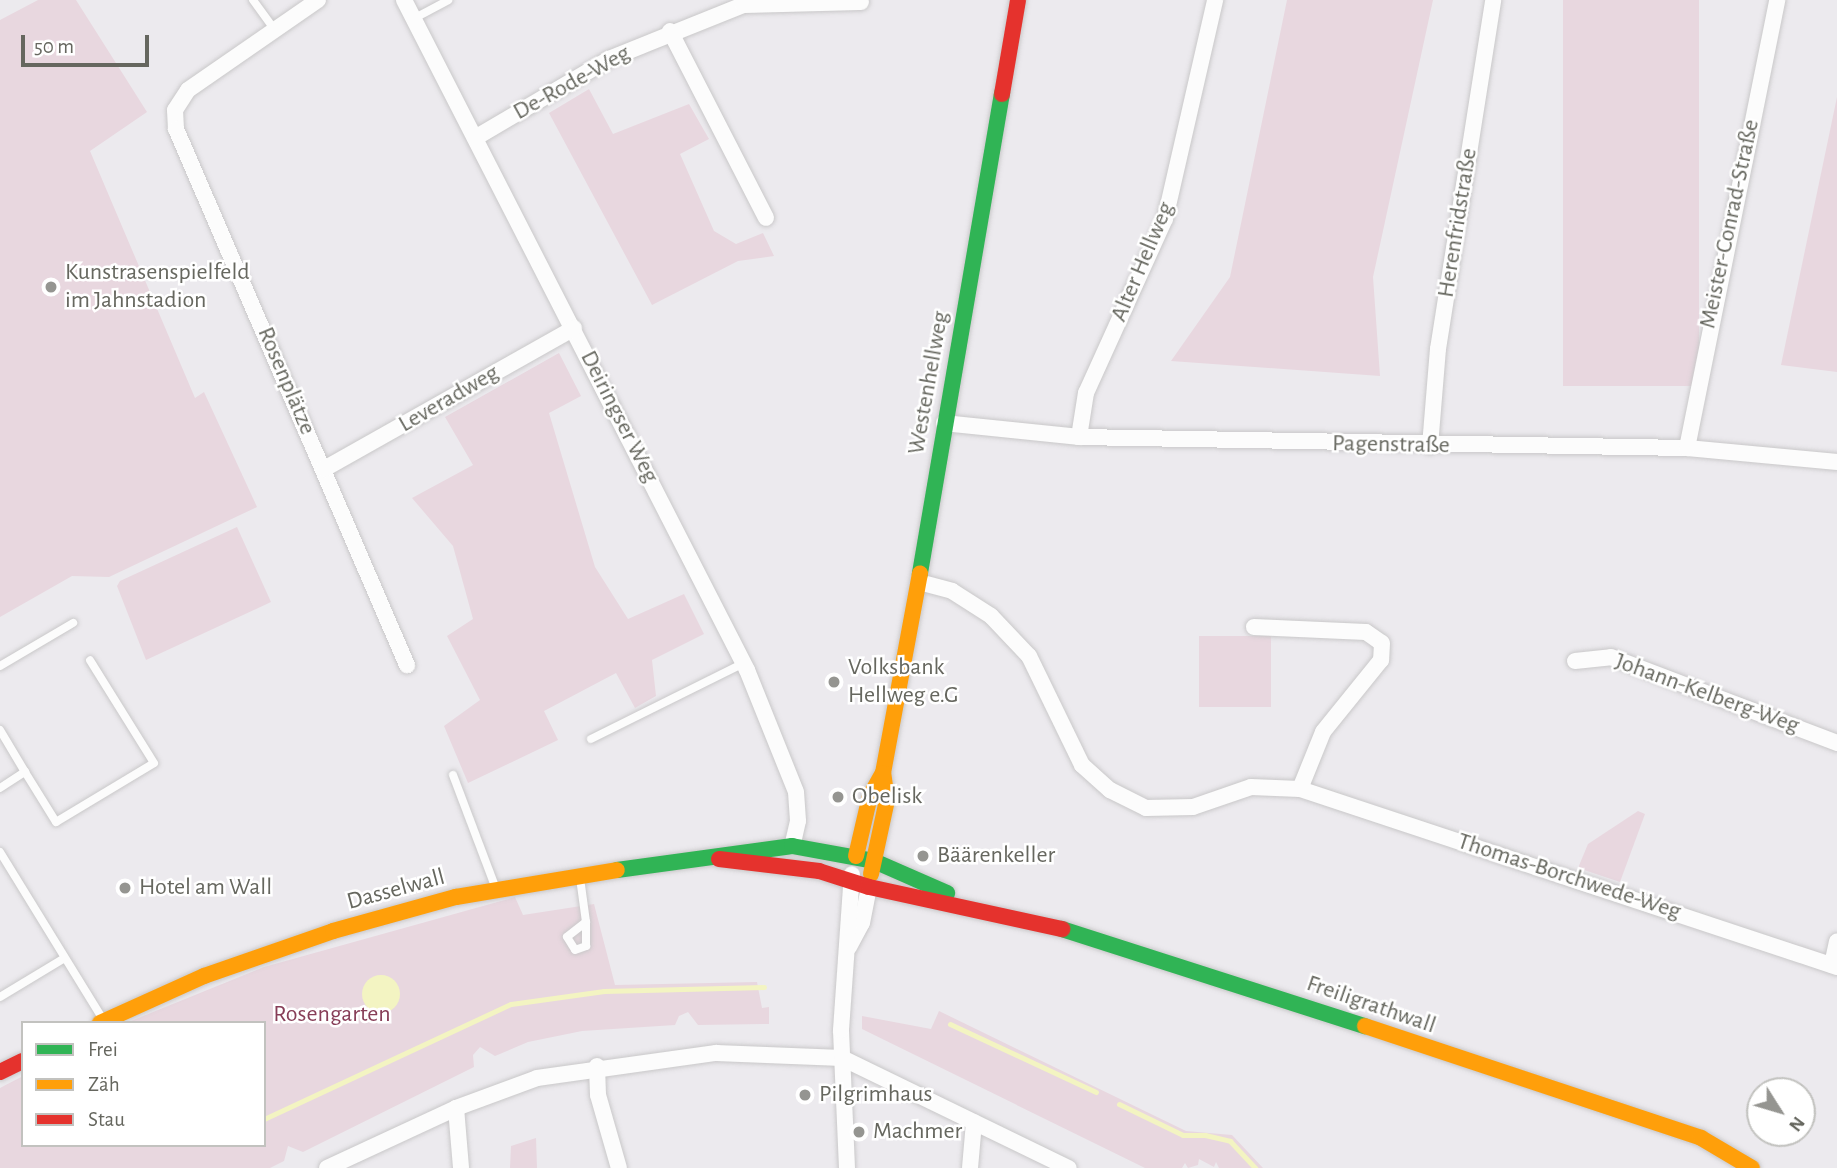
<!DOCTYPE html>
<meta charset="utf-8">
<style>
body{margin:0}
#map{position:relative;width:1837px;height:1168px;overflow:hidden;background:#eceaee;font-family:"Alegreya Sans",sans-serif}
div>[style]{position:absolute}
.green>*{inset:0;background:#e8d7df;transform-origin:0 0}
.water>*{inset:0;background:#f3f4c2}
.round{border-radius:50%}
.stream>*{height:5px;margin:-2.5px;padding:0 2.5px;transform-origin:2.5px;border-radius:2.5px;background:#f3f4c2}
.roads{filter:drop-shadow(0 0 2px #c9c8c9) drop-shadow(0 0 2px #c9c8c9)}
.lane>*{height:8px;margin:-4px;padding:0 4px;transform-origin:4px;border-radius:4px;background:#fcfcfc}
.street>*{height:16px;margin:-8px;padding:0 8px;transform-origin:8px;border-radius:8px;background:#fcfcfc}
.fast>*{height:16px;margin:-8px;padding:0 8px;transform-origin:8px;border-radius:8px;background:#30b455}
.slow>*{height:16px;margin:-8px;padding:0 8px;transform-origin:8px;border-radius:8px;background:#ff9f0a}
.jam>*{height:16px;margin:-8px;padding:0 8px;transform-origin:8px;border-radius:8px;background:#e5322d}
.dots>*{width:19px;height:19px;translate:-50% -50%;box-sizing:border-box;border:4px solid #fff;border-radius:50%}
span{translate:-50% -50%;white-space:nowrap;text-align:center;line-height:1.15;-webkit-text-stroke:5px #fff;paint-order:stroke}
.street-label{font-size:24px;color:#66675f}
.poi-label{font-size:24px;color:#66675f}
.left{translate:0 -50%;text-align:left}
.park-label{font-size:24px;color:#873e58}
.legend{position:absolute;left:21px;top:1021px;width:245px;height:126px;box-sizing:border-box;background:#fff;border:2px solid #c2c2bf;margin:0;padding:9px 12px;list-style:none;font-size:21px;color:#66675f}
.legend li{display:flex;align-items:center;gap:14px;height:35px}
.legend b{width:35px;border:2px solid #c2c2bf}
.north{position:absolute;left:1746px;top:1077px;width:70px;height:70px;box-sizing:border-box;background:#fff;border:2px solid #c2c2bf;border-radius:50%;rotate:127deg;font-size:19px;font-weight:700;line-height:28px;text-align:center;color:#66675f}
.north::after{content:'';display:block;margin:auto;width:24px;height:32px;background:#959591;clip-path:polygon(50% 0,100% 100%,50% 72%,0 100%)}
.scale{position:absolute;left:21px;top:35px;width:128px;height:32px;box-sizing:border-box;border:4px solid #66675f;border-top:0;padding-left:9px;font-size:21px;line-height:24px;white-space:nowrap;color:#66675f;-webkit-text-stroke:5px #fff;paint-order:stroke}
</style>
<div id="map">
<div class="green">
<i style="clip-path:polygon(38px 0,76px 0,147px 112px,90px 151px,195px 398px,204px 392px,257px 507px,109px 577px,72px 576px,0 617px,0 20px)"></i>
<i style="clip-path:polygon(1287px 0,1433px 0,1373px 277px,1380px 376px,1171px 361px,1230px 277px)"></i>
<i style="left:1563px;top:0;width:136px;height:386px"></i>
<i style="clip-path:polygon(589px 89px,613px 134px,689px 104px,709px 139px,680px 154px,714px 231px,736px 244px,763px 233px,774px 256px,738px 261px,652px 305px,549px 113px)"></i>
<i style="clip-path:polygon(1837px 97px,1837px 372px,1781px 365px)"></i>
<i style="clip-path:polygon(559px 353px,581px 396px,549px 413px,595px 567px,628px 619px,684px 594px,704px 634px,652px 660px,656px 696px,635px 708px,616px 673px,544px 711px,558px 740px,468px 783px,444px 726px,480px 700px,447px 636px,473px 619px,453px 546px,412px 498px,473px 465px,445px 417px)"></i>
<i style="clip-path:polygon(237px 527px,271px 602px,146px 660px,117px 586px,120px 581px)"></i>
<i style="left:1199px;top:636px;width:72px;height:71px"></i>
<i style="clip-path:polygon(1638px 811px,1645px 814px,1620px 882px,1578px 868px,1588px 844px)"></i>
<i style="clip-path:polygon(515px 897px,523px 915px,594px 904px,615px 985px,757px 982px,762px 1008px,769px 1007px,769px 1024px,698px 1025px,688px 1012px,679px 1016px,675px 1025px,582px 1031px,528px 1042px,495px 1056px,480px 1047px,473px 1055px,474px 1067px,303px 1152px,288px 1146px,284px 1161px,270px 1168px,0 1168px,0 1088px,23px 1076px,23px 1145px,264px 1145px,264px 1023px,126px 1023px,264px 967px)"></i>
<i style="clip-path:polygon(939px 1011px,1186px 1131px,1232px 1135px,1263px 1168px,1219px 1168px,1216px 1162px,1214px 1167px,1199px 1159px,1198px 1165px,1188px 1168px,1185px 1163px,1182px 1168px,1145px 1168px,862px 1029px,862px 1016px,931px 1029px)"></i>
<i style="clip-path:polygon(536px 1138px,537px 1168px,510px 1168px,511px 1146px)"></i>
</div>
<div class="water">
<i class="round" style="left:362px;top:975px;width:38px;height:38px"></i>
</div>
<div class="stream">
<i style="left:950px;top:1024px;width:161px;rotate:25deg"></i>
<i style="left:1119px;top:1104px;width:71px;rotate:25.8deg"></i>
<i style="left:1183px;top:1135px;width:22px"></i>
<i style="left:1205px;top:1135px;width:26px;rotate:13deg"></i>
<i style="left:1230px;top:1141px;width:37px;rotate:47deg"></i>
<i style="left:264px;top:1119px;width:272px;rotate:-25deg"></i>
<i style="left:511px;top:1004px;width:94px;rotate:-8deg"></i>
<i style="left:604px;top:991px;width:160px;rotate:-1.4deg"></i>
</div>
<div class="roads">
<div class="lane">
<i style="left:253px;top:0;width:37px;rotate:54deg"></i>
<i style="left:413px;top:19px;width:40px;rotate:-28deg"></i>
<i style="left:0;top:666px;width:85px;rotate:-30.5deg"></i>
<i style="left:0;top:730px;width:49px;rotate:59.2deg"></i>
<i style="left:591px;top:739px;width:171px;rotate:-26.4deg"></i>
<i style="left:453px;top:775px;width:122px;rotate:69.3deg"></i>
<i style="left:0;top:788px;width:30px;rotate:-33deg"></i>
<i style="left:25px;top:772px;width:59px;rotate:58.2deg"></i>
<i style="left:56px;top:822px;width:114px;rotate:-31deg"></i>
<i style="left:154px;top:763px;width:121px;rotate:-121.9deg"></i>
<i style="left:0;top:852px;width:195px;rotate:58.4deg"></i>
<i style="left:580px;top:878px;width:44px;rotate:82.2deg"></i>
<i style="left:586px;top:922px;width:24px;rotate:142deg"></i>
<i style="left:567px;top:937px;width:15px;rotate:58deg"></i>
<i style="left:575px;top:950px;width:12px;rotate:-20deg"></i>
<i style="left:586px;top:946px;width:24px;rotate:-90deg"></i>
<i style="left:0;top:997px;width:74px;rotate:-31.1deg"></i>
</div>
<div class="street">
<i style="left:318px;top:0;width:158px;rotate:145.3deg"></i>
<i style="left:188px;top:90px;width:24px;rotate:123deg"></i>
<i style="left:175px;top:110px;width:19px;rotate:87deg"></i>
<i style="left:176px;top:129px;width:584px;rotate:66.69deg"></i>
<i style="left:404px;top:0;width:753px;rotate:62.89deg"></i>
<i style="left:747px;top:670px;width:131px;rotate:68.1deg"></i>
<i style="left:796px;top:792px;width:29px;rotate:86deg"></i>
<i style="left:798px;top:821px;width:26px;rotate:103deg"></i>
<i style="left:670px;top:31px;width:210px;rotate:62.8deg"></i>
<i style="left:475px;top:138px;width:156px;rotate:-30.5deg"></i>
<i style="left:609px;top:59px;width:144px;rotate:-21.9deg"></i>
<i style="left:743px;top:5px;width:118px;rotate:-1.5deg"></i>
<i style="left:944px;top:423px;width:136px;rotate:5.9deg"></i>
<i style="left:1079px;top:437px;width:608px;rotate:1.04deg"></i>
<i style="left:1687px;top:448px;width:151px;rotate:5.3deg"></i>
<i style="left:1079px;top:437px;width:45px;rotate:-81deg"></i>
<i style="left:1086px;top:393px;width:191px;rotate:-65.6deg"></i>
<i style="left:1165px;top:219px;width:225px;rotate:-77.1deg"></i>
<i style="left:1430px;top:446px;width:97px;rotate:-85.3deg"></i>
<i style="left:1438px;top:349px;width:353px;rotate:-81deg"></i>
<i style="left:1687px;top:448px;width:457px;rotate:-78.6deg"></i>
<i style="left:324px;top:469px;width:287px;rotate:-29.4deg"></i>
<i style="left:919px;top:582px;width:34px;rotate:15deg"></i>
<i style="left:952px;top:591px;width:46px;rotate:32.7deg"></i>
<i style="left:991px;top:616px;width:55px;rotate:46.5deg"></i>
<i style="left:1029px;top:656px;width:121px;rotate:64.1deg"></i>
<i style="left:1082px;top:765px;width:38px;rotate:42deg"></i>
<i style="left:1110px;top:790px;width:40px;rotate:26.6deg"></i>
<i style="left:1146px;top:808px;width:47px;rotate:-1.2deg"></i>
<i style="left:1193px;top:807px;width:61px;rotate:-19deg"></i>
<i style="left:1251px;top:787px;width:49px;rotate:2.3deg"></i>
<i style="left:1300px;top:789px;width:566px;rotate:18.34deg"></i>
<i style="left:1254px;top:627px;width:112px;rotate:2.6deg"></i>
<i style="left:1366px;top:632px;width:19px;rotate:35deg"></i>
<i style="left:1382px;top:643px;width:17px;rotate:93deg"></i>
<i style="left:1381px;top:660px;width:92px;rotate:128.9deg"></i>
<i style="left:1323px;top:732px;width:61px;rotate:112deg"></i>
<i style="left:1575px;top:661px;width:36px;rotate:-6deg"></i>
<i style="left:1611px;top:657px;width:242px;rotate:20.8deg"></i>
<i style="left:849px;top:947px;width:27px;rotate:-62deg"></i>
<i style="left:862px;top:923px;width:37px;rotate:-79deg"></i>
<i style="left:1832px;top:965px;width:24px;rotate:-78deg"></i>
<i style="left:597px;top:1066px;width:29px;rotate:88deg"></i>
<i style="left:598px;top:1095px;width:76px;rotate:74deg"></i>
<i style="left:456px;top:1108px;width:60px;rotate:85.2deg"></i>
<i style="left:327px;top:1168px;width:142px;rotate:-24.9deg"></i>
<i style="left:456px;top:1108px;width:86px;rotate:-20.3deg"></i>
<i style="left:537px;top:1078px;width:181px;rotate:-8deg"></i>
<i style="left:716px;top:1053px;width:126px;rotate:2.3deg"></i>
<i style="left:842px;top:1058px;width:252px;rotate:25.9deg"></i>
<i style="left:847px;top:1168px;width:138px;rotate:-92.5deg"></i>
<i style="left:841px;top:1030px;width:156px;rotate:-86deg"></i>
<i style="left:970px;top:1168px;width:46px;rotate:-85deg"></i>
</div>
<div class="fast">
<i style="left:920px;top:573px;width:486px;rotate:-80.3deg"></i>
<i style="left:617px;top:870px;width:177px;rotate:-7.8deg"></i>
<i style="left:792px;top:846px;width:83px;rotate:10.4deg"></i>
<i style="left:874px;top:861px;width:80px;rotate:23.7deg"></i>
<i style="left:1062px;top:929px;width:318px;rotate:17.8deg"></i>
</div>
<div class="slow">
<i style="left:856px;top:856px;width:62px;rotate:-76.9deg"></i>
<i style="left:870px;top:796px;width:26px;rotate:-61deg"></i>
<i style="left:883px;top:773px;width:203px;rotate:-79.5deg"></i>
<i style="left:871px;top:874px;width:76px;rotate:-77.8deg"></i>
<i style="left:887px;top:800px;width:27px;rotate:-98deg"></i>
<i style="left:100px;top:1023px;width:114px;rotate:-24.3deg"></i>
<i style="left:204px;top:976px;width:137px;rotate:-19.2deg"></i>
<i style="left:333px;top:931px;width:128px;rotate:-15.5deg"></i>
<i style="left:456px;top:897px;width:163px;rotate:-9.5deg"></i>
<i style="left:1365px;top:1026px;width:354px;rotate:18.4deg"></i>
<i style="left:1701px;top:1138px;width:59px;rotate:30.5deg"></i>
</div>
<div class="jam">
<i style="left:1002px;top:94px;width:95px;rotate:-80.3deg"></i>
<i style="left:719px;top:859px;width:101px;rotate:6.8deg"></i>
<i style="left:819px;top:871px;width:52px;rotate:17.7deg"></i>
<i style="left:869px;top:887px;width:198px;rotate:12.3deg"></i>
<i style="left:0;top:1072px;width:25px;rotate:-26deg"></i>
</div>
</div>
<div class="dots">
<i style="left:51px;top:287px;background:#959591"></i>
<i style="left:834px;top:682px;background:#959591"></i>
<i style="left:838px;top:797px;background:#959591"></i>
<i style="left:923px;top:856px;background:#959591"></i>
<i style="left:125px;top:888px;background:#959591"></i>
<i style="left:805px;top:1095px;background:#959591"></i>
<i style="left:859px;top:1132px;background:#959591"></i>
</div>
<div class="street-label">
<span style="left:572px;top:83px;rotate:-29deg">De-Rode-Weg</span>
<span style="left:1458px;top:223px;rotate:-81deg">Herenfridstraße</span>
<span style="left:1730px;top:224px;rotate:-78deg">Meister-Conrad-Straße</span>
<span style="left:1143px;top:262px;rotate:-67deg">Alter Hellweg</span>
<span style="left:286px;top:381px;rotate:67deg">Rosenplätze</span>
<span style="left:929px;top:383px;rotate:-80deg">Westenhellweg</span>
<span style="left:449px;top:399px;rotate:-30deg">Leveradweg</span>
<span style="left:619px;top:417px;rotate:63deg">Deiringser Weg</span>
<span style="left:1391px;top:445px;rotate:1deg">Pagenstraße</span>
<span style="left:1707px;top:694px;rotate:20deg">Johann-Kelberg-Weg</span>
<span style="left:1569px;top:877px;rotate:18deg">Thomas-Borchwede-Weg</span>
<span style="left:396px;top:890px;rotate:-15deg">Dasselwall</span>
<span style="left:1371px;top:1005px;rotate:19deg">Freiligrathwall</span>
</div>
<div class="poi-label">
<span class="left" style="left:65px;top:287px">Kunstrasenspielfeld<br>im Jahnstadion</span>
<span class="left" style="left:848px;top:682px">Volksbank<br>Hellweg e.G</span>
<span class="left" style="left:852px;top:797px">Obelisk</span>
<span class="left" style="left:937px;top:856px">Bäärenkeller</span>
<span class="left" style="left:139px;top:888px">Hotel am Wall</span>
<span class="left" style="left:819px;top:1095px">Pilgrimhaus</span>
<span class="left" style="left:873px;top:1132px">Machmer</span>
</div>
<div class="park-label">
<span style="left:332px;top:1015px">Rosengarten</span>
</div>
<ul class="legend">
<li><b style="height:9px;background:#30b455"></b>Frei</li>
<li><b style="height:9px;background:#ff9f0a"></b>Zäh</li>
<li><b style="height:9px;background:#e5322d"></b>Stau</li>
</ul>
<div class="north">N</div>
<div class="scale">50 m</div>
</div>
